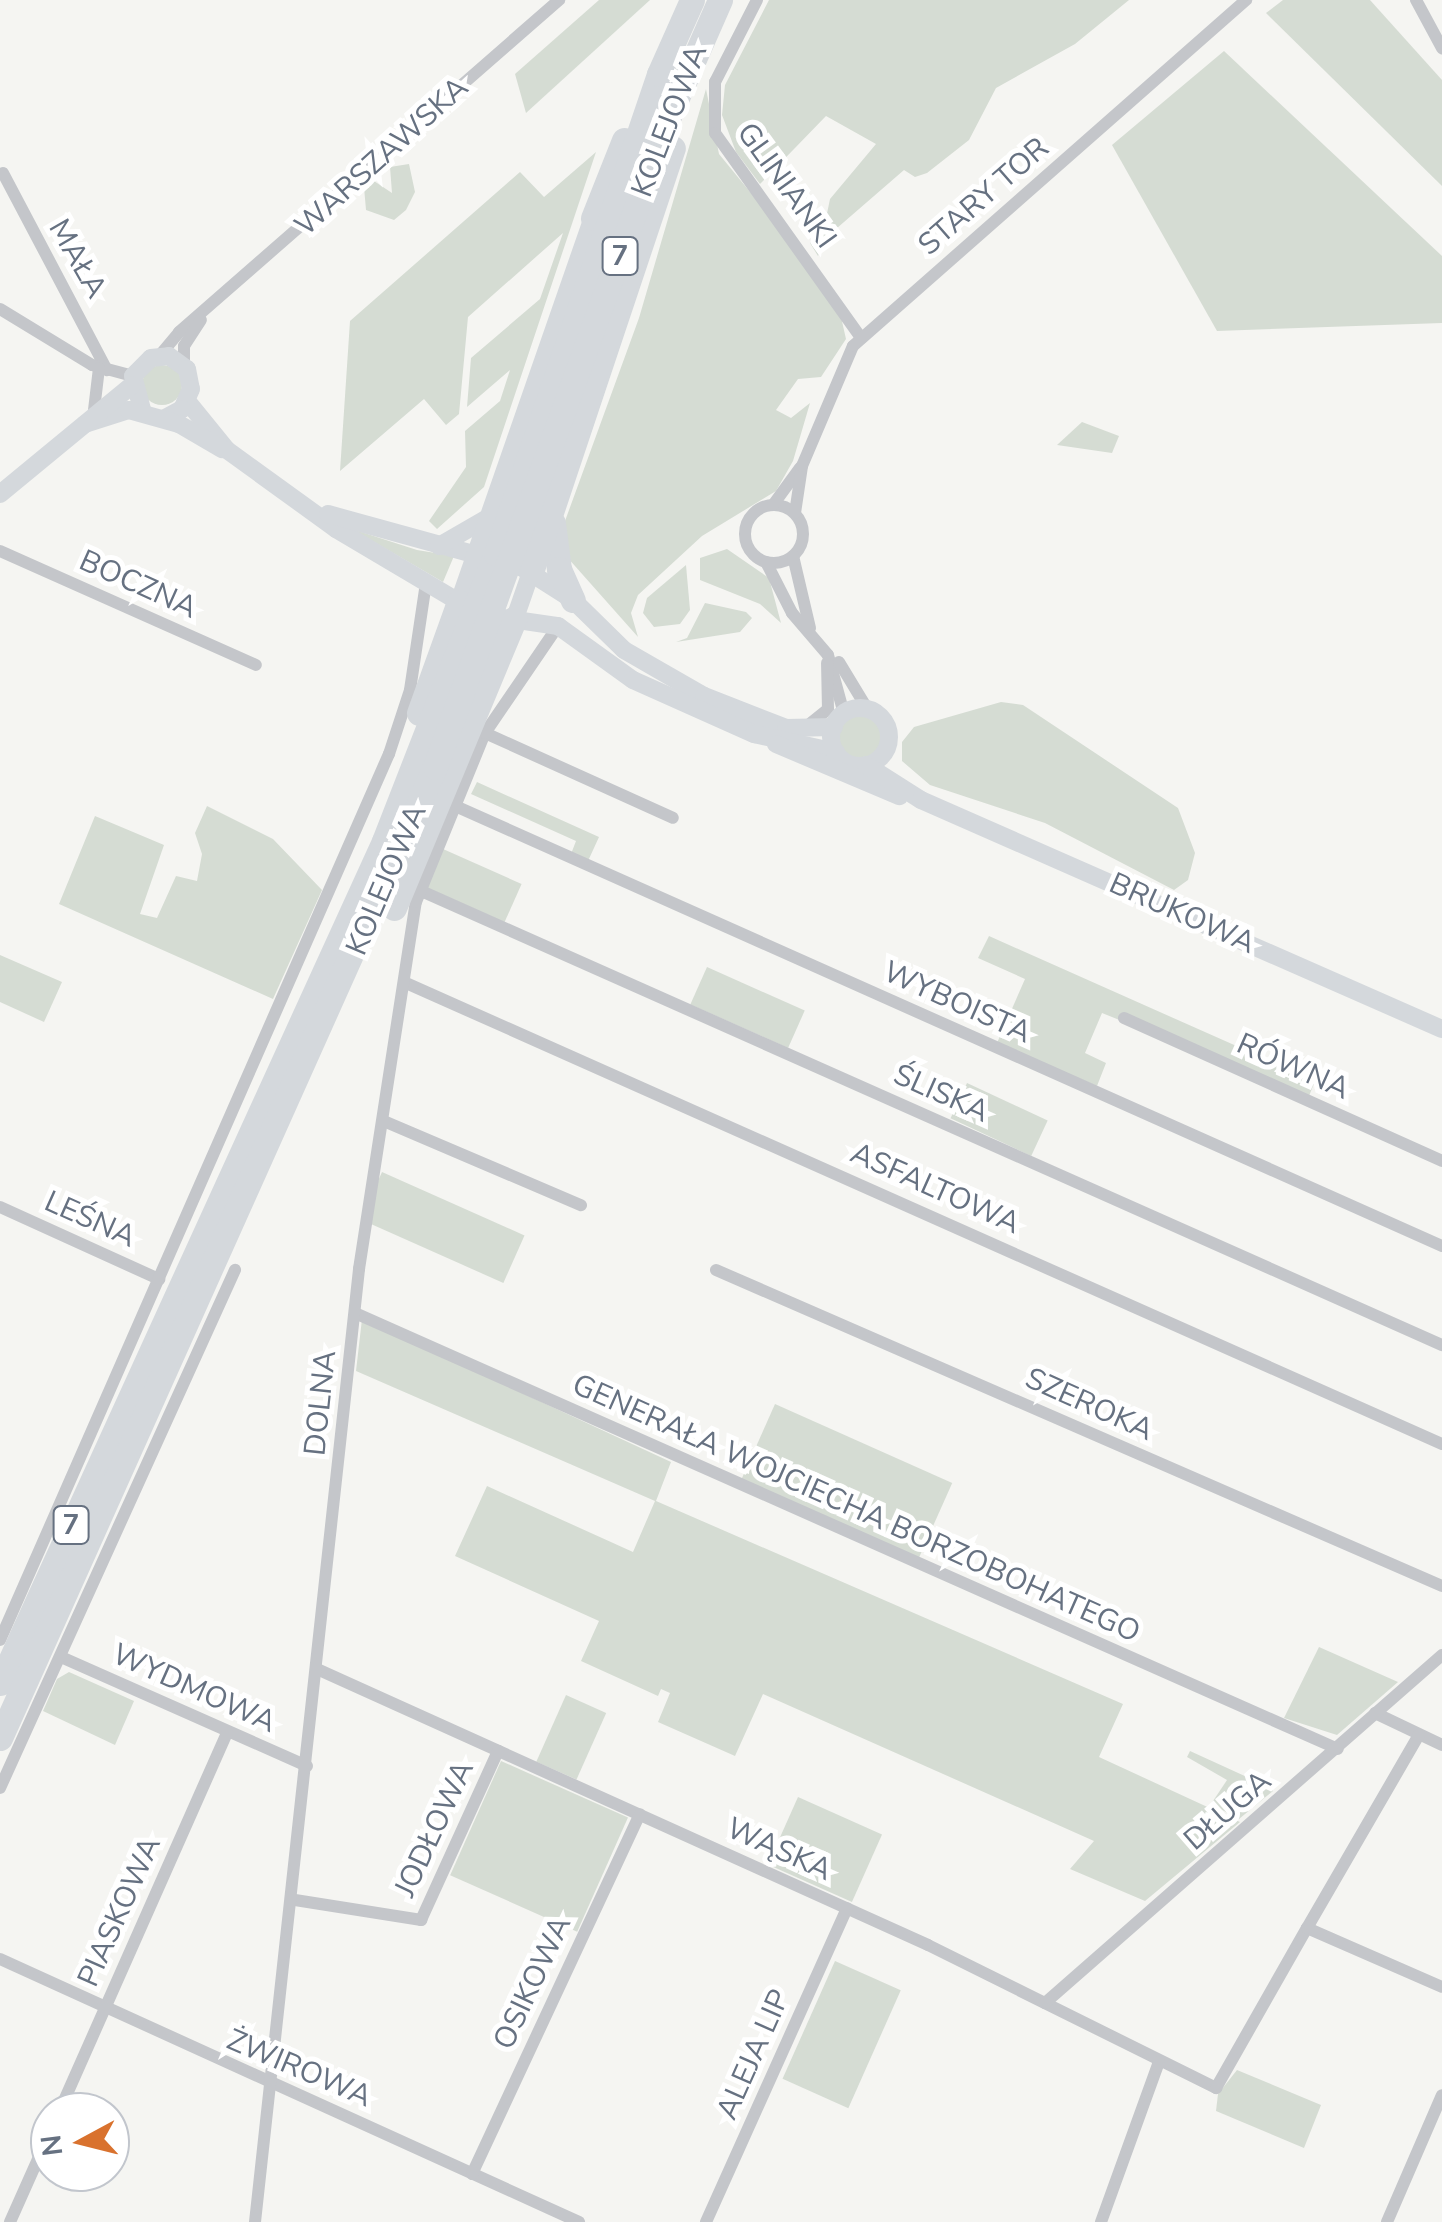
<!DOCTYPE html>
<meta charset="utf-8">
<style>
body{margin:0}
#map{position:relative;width:1442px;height:2222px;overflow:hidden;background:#f5f5f2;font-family:"Nunito Sans",sans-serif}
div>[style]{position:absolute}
.green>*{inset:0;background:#d5dcd3;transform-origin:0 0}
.round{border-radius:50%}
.street>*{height:12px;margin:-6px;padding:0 6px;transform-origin:6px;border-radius:6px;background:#c4c6ca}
.street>.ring{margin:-6px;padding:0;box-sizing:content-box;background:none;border:12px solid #c4c6ca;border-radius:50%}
.secondary>*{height:18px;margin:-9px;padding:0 9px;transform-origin:9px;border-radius:9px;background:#d4d8dc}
.secondary>.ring{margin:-9px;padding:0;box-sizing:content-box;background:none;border:18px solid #d4d8dc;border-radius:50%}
.highway>*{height:25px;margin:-12.5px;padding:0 12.5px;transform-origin:12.5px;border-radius:12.5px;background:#d4d8dc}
span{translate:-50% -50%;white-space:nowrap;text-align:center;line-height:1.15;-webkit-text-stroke:10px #fff;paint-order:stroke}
.shield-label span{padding:2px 8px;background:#fff;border:2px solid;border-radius:8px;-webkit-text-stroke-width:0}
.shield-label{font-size:28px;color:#667181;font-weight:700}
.street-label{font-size:30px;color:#667181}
.north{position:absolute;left:30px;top:2092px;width:100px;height:100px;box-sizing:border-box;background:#fff;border:2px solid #c2c6cd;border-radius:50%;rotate:263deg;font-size:28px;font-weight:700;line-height:40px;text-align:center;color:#667181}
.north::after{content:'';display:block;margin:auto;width:35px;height:45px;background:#d9722e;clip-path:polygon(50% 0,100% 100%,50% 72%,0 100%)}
</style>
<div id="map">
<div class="green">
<i style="clip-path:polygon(599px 0,650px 0,526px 113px,515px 74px)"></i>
<i style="clip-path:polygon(769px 0,1129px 0,1075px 44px,996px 88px,969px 140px,927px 173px,915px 177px,904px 170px,829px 235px,818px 256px,810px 243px,824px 228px,830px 199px,876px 144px,826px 116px,760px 184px,736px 152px,722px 115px,725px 85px)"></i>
<i style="clip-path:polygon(1283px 0,1370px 0,1442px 80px,1442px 186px,1266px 13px)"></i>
<i style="clip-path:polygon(1224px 51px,1442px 256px,1442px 323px,1217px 331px,1112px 145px)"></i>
<i style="clip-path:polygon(706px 89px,719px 154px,791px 242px,841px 317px,846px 339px,821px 377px,798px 379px,776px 410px,791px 418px,810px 403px,793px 461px,776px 491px,702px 536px,638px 595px,631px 613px,638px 637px,567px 557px,561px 532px,639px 318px)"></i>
<i style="clip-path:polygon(596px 152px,484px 487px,437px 529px,429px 521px,466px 467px,465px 431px,500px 401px,510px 370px,467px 407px,471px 358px,540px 299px,563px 233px,468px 317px,459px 414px,446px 425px,424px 399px,340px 471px,350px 321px,520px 172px,544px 197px)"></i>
<i style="clip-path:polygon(409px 164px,415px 192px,406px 210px,394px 220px,366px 210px,364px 187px,374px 181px,392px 193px,390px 167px)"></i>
<i class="round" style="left:142px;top:365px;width:40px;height:40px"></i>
<i style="clip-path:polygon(1082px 422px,1119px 436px,1112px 453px,1057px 445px)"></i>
<i style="clip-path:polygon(352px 529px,417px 550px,454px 556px,443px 582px)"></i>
<i style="clip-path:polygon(727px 549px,769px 578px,781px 623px,760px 604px,700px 580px,700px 558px)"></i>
<i style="clip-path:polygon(686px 565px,690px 610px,680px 624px,654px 627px,643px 613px,647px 598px)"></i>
<i style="clip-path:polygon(705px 603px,746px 612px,752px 618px,740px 632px,676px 642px,687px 638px)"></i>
<i style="clip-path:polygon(1001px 702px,1023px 705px,1178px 808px,1195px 853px,1188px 880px,1174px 890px,1045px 823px,930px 785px,902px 761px,902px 742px,914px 727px)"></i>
<i class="round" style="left:839px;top:716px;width:42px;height:42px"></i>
<i style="clip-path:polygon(477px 782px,599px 837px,588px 861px,571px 854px,576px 841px,471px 794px)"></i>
<i style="clip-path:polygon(207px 806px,273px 839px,322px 890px,273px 999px,59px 904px,95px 816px,164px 845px,140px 914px,157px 918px,176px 876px,197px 881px,202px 854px,195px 833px)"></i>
<i style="left:443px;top:849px;width:86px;height:42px;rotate:24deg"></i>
<i style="clip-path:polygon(989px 936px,1315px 1081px,1309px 1096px,1102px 1013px,1085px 1053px,1106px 1063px,1097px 1086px,997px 1043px,1025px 979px,978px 958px)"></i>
<i style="clip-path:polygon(0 955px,62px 982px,44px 1022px,0 1002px)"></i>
<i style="left:707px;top:967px;width:107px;height:41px;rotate:24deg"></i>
<i style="left:967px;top:1083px;width:89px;height:39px;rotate:25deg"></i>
<i style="left:382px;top:1172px;width:156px;height:52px;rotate:24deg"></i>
<i style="clip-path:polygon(362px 1319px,671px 1462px,656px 1501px,1123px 1704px,1099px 1757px,1240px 1822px,1145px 1901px,1070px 1869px,1094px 1841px,763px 1694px,735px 1756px,658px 1722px,670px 1693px,661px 1689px,658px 1696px,581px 1661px,599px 1621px,455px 1556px,487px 1486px,633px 1552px,655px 1501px,356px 1371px)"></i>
<i style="left:775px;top:1404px;width:194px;height:84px;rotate:24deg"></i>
<i style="clip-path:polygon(1319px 1647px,1398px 1682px,1337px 1735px,1284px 1718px)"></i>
<i style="clip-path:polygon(69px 1672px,134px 1701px,115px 1745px,43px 1711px,57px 1679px)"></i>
<i style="left:566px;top:1695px;width:44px;height:73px;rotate:24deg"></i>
<i style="clip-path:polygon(1190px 1751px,1271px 1788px,1273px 1791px,1239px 1819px,1211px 1804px,1227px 1780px,1187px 1757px)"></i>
<i style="left:501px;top:1761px;width:139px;height:125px;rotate:24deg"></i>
<i style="left:798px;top:1797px;width:92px;height:74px;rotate:24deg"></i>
<i style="left:835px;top:1961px;width:72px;height:129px;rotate:24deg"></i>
<i style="clip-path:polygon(1237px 2070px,1321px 2105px,1304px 2148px,1216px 2111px,1218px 2094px)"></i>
</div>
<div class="street">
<i style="left:757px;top:0;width:92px;rotate:117.1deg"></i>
<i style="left:715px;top:82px;width:51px;rotate:90deg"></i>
<i style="left:715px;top:133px;width:252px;rotate:54.5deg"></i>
<i style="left:1416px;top:0;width:55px;rotate:61.6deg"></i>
<i style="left:3px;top:173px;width:223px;rotate:62.2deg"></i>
<i style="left:0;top:309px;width:108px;rotate:31.3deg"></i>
<i style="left:92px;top:365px;width:42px;rotate:15deg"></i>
<i style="left:160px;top:355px;width:30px;rotate:-50deg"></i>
<i style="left:179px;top:332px;width:505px;rotate:-41.14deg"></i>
<i style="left:184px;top:364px;width:18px;rotate:-90deg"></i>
<i style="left:184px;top:346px;width:31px;rotate:-57deg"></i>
<i style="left:94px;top:410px;width:42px;rotate:-83.2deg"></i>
<i class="ring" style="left:745px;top:505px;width:46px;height:46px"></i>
<i style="left:773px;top:505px;width:46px;rotate:-53.9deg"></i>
<i style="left:795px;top:513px;width:48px;rotate:-81.5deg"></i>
<i style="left:802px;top:466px;width:130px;rotate:-67deg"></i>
<i style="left:853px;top:346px;width:524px;rotate:-41.36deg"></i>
<i style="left:0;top:551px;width:280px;rotate:24deg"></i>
<i style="left:793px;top:556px;width:74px;rotate:76.7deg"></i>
<i style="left:766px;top:562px;width:57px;rotate:63deg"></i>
<i style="left:792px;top:613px;width:55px;rotate:49.4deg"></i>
<i style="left:828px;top:655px;width:61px;rotate:74.8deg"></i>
<i style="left:839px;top:662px;width:56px;rotate:58.9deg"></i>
<i style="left:806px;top:727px;width:28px;rotate:-39deg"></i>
<i style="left:828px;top:709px;width:46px;rotate:-91.2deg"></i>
<i style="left:485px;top:733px;width:206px;rotate:24.3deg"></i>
<i style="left:453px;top:805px;width:1083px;rotate:24.03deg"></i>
<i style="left:419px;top:890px;width:1120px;rotate:23.98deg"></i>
<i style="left:406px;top:983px;width:1134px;rotate:23.99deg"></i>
<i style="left:1124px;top:1018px;width:349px;rotate:24.2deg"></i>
<i style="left:386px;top:1122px;width:212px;rotate:23.1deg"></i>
<i style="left:0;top:1207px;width:175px;rotate:24.4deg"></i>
<i style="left:716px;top:1270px;width:792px;rotate:23.52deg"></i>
<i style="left:355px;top:1313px;width:1075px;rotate:23.92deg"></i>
<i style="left:0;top:1640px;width:968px;rotate:-66.3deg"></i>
<i style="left:389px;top:754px;width:67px;rotate:-71.8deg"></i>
<i style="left:410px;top:690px;width:108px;rotate:-81.5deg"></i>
<i style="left:61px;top:1657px;width:269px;rotate:23.9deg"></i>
<i style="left:317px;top:1669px;width:670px;rotate:24.31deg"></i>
<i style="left:928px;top:1945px;width:322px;rotate:26.4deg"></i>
<i style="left:1216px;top:2088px;width:184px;rotate:-60.4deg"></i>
<i style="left:1307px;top:1928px;width:147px;rotate:23.6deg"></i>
<i style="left:1375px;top:1713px;width:74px;rotate:25.5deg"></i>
<i style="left:0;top:1788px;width:569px;rotate:-65.6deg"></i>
<i style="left:295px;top:1900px;width:128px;rotate:9deg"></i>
<i style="left:421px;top:1920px;width:186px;rotate:-65.5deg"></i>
<i style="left:1307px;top:1928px;width:223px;rotate:-59.9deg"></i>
<i style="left:0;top:1959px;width:636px;rotate:24.43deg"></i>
<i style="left:1045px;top:2003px;width:528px;rotate:-41.24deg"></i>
<i style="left:59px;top:2112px;width:415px;rotate:-66.1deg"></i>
<i style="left:472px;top:2174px;width:397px;rotate:-65deg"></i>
<i style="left:10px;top:2222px;width:98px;rotate:-66deg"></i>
<i style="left:255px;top:2222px;width:959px;rotate:-83.77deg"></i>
<i style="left:359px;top:1269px;width:371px;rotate:-81.2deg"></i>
<i style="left:416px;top:902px;width:183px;rotate:-67.8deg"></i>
<i style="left:485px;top:733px;width:130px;rotate:-55.7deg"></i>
<i style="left:706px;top:2222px;width:344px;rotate:-65.8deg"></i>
<i style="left:1101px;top:2222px;width:170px;rotate:-70.1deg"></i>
<i style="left:1387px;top:2222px;width:138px;rotate:-66.6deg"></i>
</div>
<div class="secondary">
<i style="left:187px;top:401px;width:63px;rotate:50.8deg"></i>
<i style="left:227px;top:450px;width:135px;rotate:35.9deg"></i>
<i style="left:336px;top:529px;width:155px;rotate:30.7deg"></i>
<i style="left:143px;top:413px;width:38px;rotate:-105deg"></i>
<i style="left:133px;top:376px;width:25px;rotate:-45deg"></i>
<i style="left:151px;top:358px;width:18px;rotate:-6deg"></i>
<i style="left:169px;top:356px;width:22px;rotate:36deg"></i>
<i style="left:187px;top:369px;width:20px;rotate:79deg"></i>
<i style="left:191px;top:389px;width:22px;rotate:114deg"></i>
<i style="left:182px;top:409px;width:21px;rotate:152deg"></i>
<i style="left:85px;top:424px;width:46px;rotate:-17.7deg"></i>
<i style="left:129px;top:410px;width:52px;rotate:15.6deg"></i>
<i style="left:179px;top:424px;width:50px;rotate:30.2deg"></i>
<i style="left:0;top:494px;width:171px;rotate:-39.5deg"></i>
<i style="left:328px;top:514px;width:200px;rotate:15.4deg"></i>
<i style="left:521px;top:567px;width:62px;rotate:32.4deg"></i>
<i style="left:573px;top:600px;width:71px;rotate:44.4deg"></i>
<i style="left:624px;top:650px;width:92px;rotate:29.9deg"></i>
<i style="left:704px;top:696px;width:88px;rotate:21.3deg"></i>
<i style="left:786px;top:728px;width:48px;rotate:-1.2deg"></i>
<i style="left:439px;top:546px;width:60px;rotate:-30deg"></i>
<i style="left:459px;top:602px;width:407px;rotate:-70.8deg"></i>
<i style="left:503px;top:618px;width:56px;rotate:8.3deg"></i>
<i style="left:558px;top:626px;width:92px;rotate:35.8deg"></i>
<i style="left:633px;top:680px;width:133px;rotate:24.1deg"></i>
<i style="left:754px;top:734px;width:84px;rotate:12.4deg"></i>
<i style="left:515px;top:618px;width:49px;rotate:-70.8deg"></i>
<i class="ring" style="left:831px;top:708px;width:40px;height:40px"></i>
<i style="left:776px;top:744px;width:134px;rotate:22.9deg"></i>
<i style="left:866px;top:765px;width:65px;rotate:32.5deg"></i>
<i style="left:921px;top:800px;width:569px;rotate:23.73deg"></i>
</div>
<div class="highway">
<i style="left:593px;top:218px;width:84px;rotate:-68.3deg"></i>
<i style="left:553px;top:523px;width:46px;rotate:82.6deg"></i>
<i style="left:559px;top:569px;width:34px;rotate:66deg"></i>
<i style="left:531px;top:572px;width:447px;rotate:-71.5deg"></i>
<i style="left:419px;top:713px;width:118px;rotate:-70.2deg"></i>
<i style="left:394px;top:908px;width:314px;rotate:-67.4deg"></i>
<i style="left:0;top:1683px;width:925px;rotate:-65.48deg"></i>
<i style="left:384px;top:841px;width:308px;rotate:-68.7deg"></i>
<i style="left:496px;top:554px;width:507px;rotate:-71.24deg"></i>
<i style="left:659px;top:74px;width:81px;rotate:-66deg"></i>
<i style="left:0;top:1738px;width:1064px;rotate:-65.87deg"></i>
<i style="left:435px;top:767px;width:692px;rotate:-70.23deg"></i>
<i style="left:669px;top:116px;width:127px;rotate:-66.3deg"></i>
</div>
<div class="shield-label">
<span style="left:620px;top:256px">7</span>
<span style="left:71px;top:1525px">7</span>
</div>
<div class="street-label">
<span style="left:670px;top:121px;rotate:-69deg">KOLEJOWA</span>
<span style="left:382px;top:157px;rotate:-42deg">WARSZAWSKA</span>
<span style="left:786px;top:186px;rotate:54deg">GLINIANKI</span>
<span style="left:984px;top:197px;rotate:-41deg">STARY TOR</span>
<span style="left:77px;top:259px;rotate:60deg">MAŁA</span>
<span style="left:138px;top:585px;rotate:24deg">BOCZNA</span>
<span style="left:387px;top:880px;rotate:-67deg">KOLEJOWA</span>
<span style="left:1182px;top:914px;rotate:24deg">BRUKOWA</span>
<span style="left:957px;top:1003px;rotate:24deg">WYBOISTA</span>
<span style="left:1293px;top:1067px;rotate:24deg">RÓWNA</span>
<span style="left:941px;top:1094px;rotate:24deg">ŚLISKA</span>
<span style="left:935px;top:1189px;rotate:24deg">ASFALTOWA</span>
<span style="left:90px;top:1220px;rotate:24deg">LEŚNA</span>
<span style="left:321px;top:1403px;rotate:-84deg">DOLNA</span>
<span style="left:1089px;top:1405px;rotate:24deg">SZEROKA</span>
<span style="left:856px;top:1509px;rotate:24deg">GENERAŁA WOJCIECHA BORZOBOHATEGO</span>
<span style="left:194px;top:1689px;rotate:24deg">WYDMOWA</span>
<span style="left:1228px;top:1811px;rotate:-41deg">DŁUGA</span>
<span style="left:435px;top:1829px;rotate:-65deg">JODŁOWA</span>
<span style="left:779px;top:1850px;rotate:24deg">WĄSKA</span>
<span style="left:120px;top:1912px;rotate:-66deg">PIASKOWA</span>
<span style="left:533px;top:1983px;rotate:-65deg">OSIKOWA</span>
<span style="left:754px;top:2055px;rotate:-66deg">ALEJA LIP</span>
<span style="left:299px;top:2069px;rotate:23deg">ŻWIROWA</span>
</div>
<div class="north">N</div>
</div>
